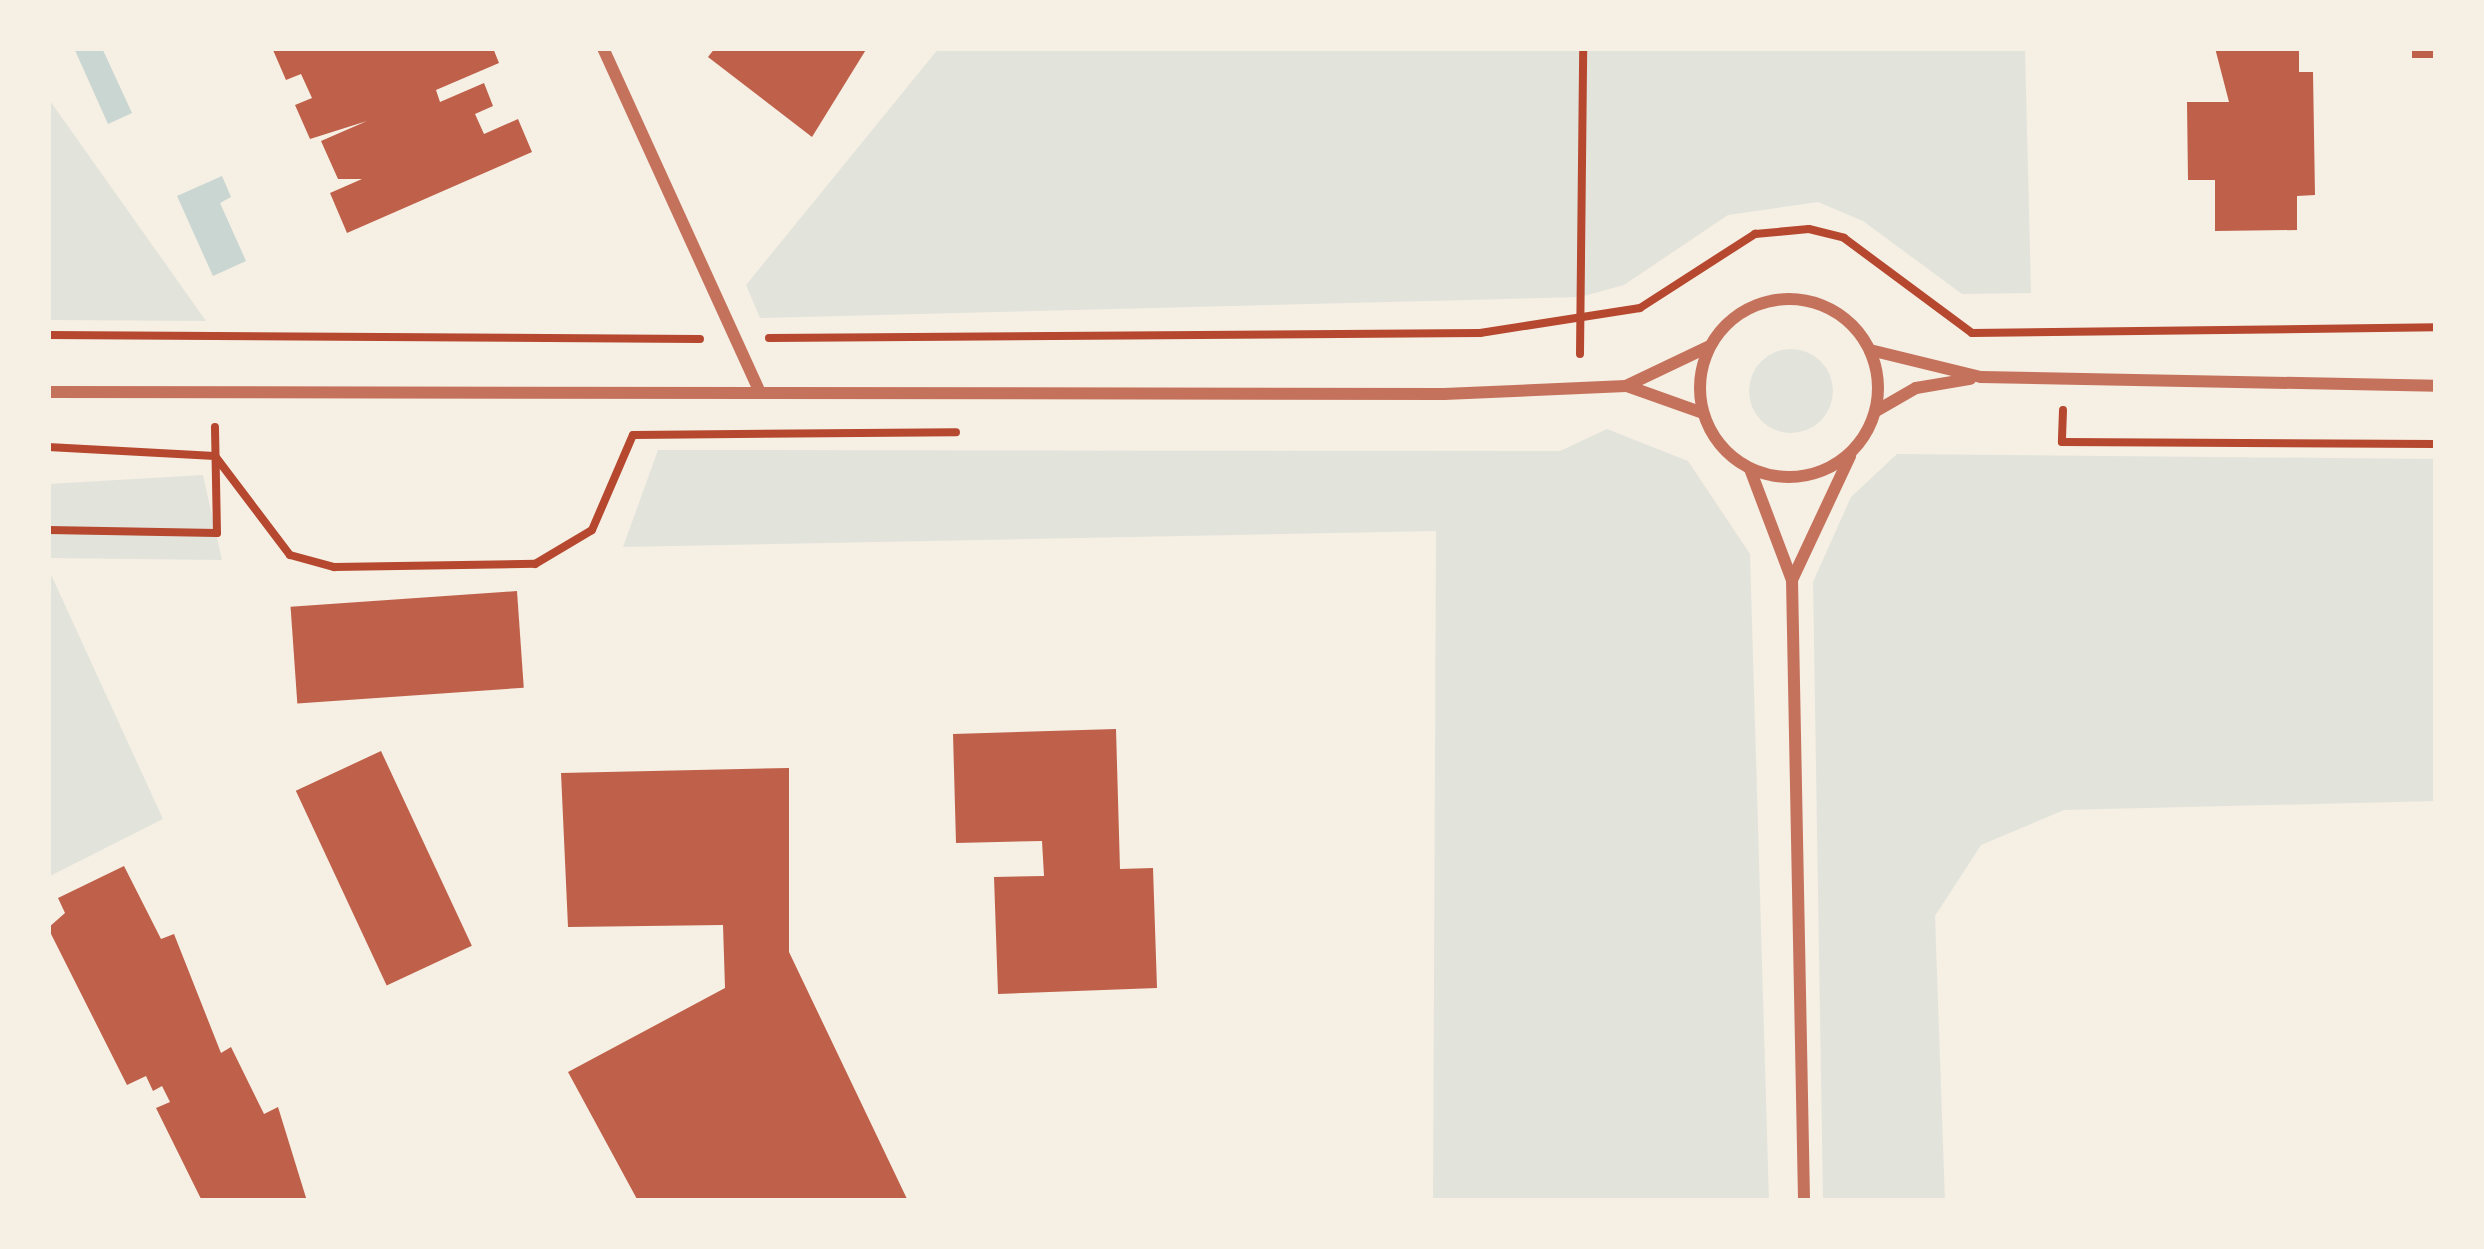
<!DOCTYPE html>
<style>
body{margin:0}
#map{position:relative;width:2484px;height:1249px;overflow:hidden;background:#f6efe4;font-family:Figtree,sans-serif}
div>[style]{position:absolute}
.green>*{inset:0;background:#e2e4dc}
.round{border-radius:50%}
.water>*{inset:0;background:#c9d6d2}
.building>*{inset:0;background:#bf614a;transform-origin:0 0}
.path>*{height:8px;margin:-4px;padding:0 4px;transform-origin:4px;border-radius:4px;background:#b5482f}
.minor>*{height:12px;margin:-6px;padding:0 6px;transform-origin:6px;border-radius:6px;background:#c5725c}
.minor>.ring{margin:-6px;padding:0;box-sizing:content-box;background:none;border:12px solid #c5725c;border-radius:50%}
span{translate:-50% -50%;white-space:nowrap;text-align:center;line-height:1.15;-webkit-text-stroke:12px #f6efe4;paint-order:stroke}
.frame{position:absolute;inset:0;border:51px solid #f6efe4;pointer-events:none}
</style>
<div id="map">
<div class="green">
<i style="clip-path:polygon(939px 48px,2025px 48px,2031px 293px,1962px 294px,1863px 221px,1818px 202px,1728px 215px,1624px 285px,1580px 297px,760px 318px,746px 285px)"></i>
<i style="clip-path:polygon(48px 98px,206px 321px,48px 320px)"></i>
<i class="round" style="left:1749px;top:349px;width:84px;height:84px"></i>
<i style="clip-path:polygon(1607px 429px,1688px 461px,1750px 554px,1769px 1201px,1433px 1201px,1436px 531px,623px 547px,658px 450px,1560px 451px)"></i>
<i style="clip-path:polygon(1897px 454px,2436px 459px,2436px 801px,2064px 810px,1981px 845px,1935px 916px,1945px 1201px,1823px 1201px,1813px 582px,1851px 497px)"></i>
<i style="clip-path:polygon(203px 475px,222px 560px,48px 558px,48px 484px)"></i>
<i style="clip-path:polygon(48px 568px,163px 819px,48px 877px)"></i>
</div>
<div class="water">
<i style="clip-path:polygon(74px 48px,102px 48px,132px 113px,108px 124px)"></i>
<i style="clip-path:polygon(222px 176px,231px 197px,220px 203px,246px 261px,213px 276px,177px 196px)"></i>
</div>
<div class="building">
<i style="clip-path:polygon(493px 48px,499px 63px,436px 90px,440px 102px,484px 83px,493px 106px,475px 114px,484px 134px,518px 119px,532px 152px,347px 233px,330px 193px,362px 179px,338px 179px,321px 141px,367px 121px,310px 139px,295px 105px,312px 98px,301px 74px,286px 80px,273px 50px)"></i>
<i style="clip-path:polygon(715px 48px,867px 48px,812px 137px,708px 57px)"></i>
<i style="clip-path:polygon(2215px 48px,2299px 48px,2299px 72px,2313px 72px,2315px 195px,2297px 196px,2297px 230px,2215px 231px,2215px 180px,2188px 180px,2187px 102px,2229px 102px)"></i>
<i style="left:2412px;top:48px;width:24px;height:10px"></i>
<i style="left:517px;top:591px;width:97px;height:227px;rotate:86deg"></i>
<i style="clip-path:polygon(1116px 729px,1120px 869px,1153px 868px,1157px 988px,998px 994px,994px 877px,1044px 876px,1042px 841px,956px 843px,953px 734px)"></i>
<i style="left:381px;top:751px;width:215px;height:94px;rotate:65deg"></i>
<i style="clip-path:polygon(789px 768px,789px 952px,908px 1201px,638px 1201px,568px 1072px,725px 988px,723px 925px,568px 927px,561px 773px)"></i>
<i style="clip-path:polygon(124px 866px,161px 939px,174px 934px,221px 1053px,231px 1047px,264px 1114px,278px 1107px,307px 1201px,202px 1201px,156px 1108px,170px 1102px,162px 1086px,153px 1091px,146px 1076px,127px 1085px,48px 928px,65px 913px,58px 898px)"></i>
</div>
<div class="path">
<i style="left:48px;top:335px;width:652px;rotate:0.35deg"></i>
<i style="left:769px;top:338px;width:711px;rotate:-0.4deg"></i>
<i style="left:1480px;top:333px;width:162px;rotate:-8.9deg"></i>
<i style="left:1640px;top:308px;width:137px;rotate:-32.8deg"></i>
<i style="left:1755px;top:234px;width:54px;rotate:-5.3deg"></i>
<i style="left:1809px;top:229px;width:36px;rotate:14deg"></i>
<i style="left:1844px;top:238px;width:159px;rotate:36.6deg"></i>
<i style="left:1972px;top:333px;width:464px;rotate:-0.7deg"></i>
<i style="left:1580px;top:354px;width:306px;rotate:-89.4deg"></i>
<i style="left:2063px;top:410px;width:32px;rotate:92deg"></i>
<i style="left:2062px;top:442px;width:374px;rotate:0.3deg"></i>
<i style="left:48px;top:447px;width:167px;rotate:3.1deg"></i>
<i style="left:215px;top:456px;width:124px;rotate:52.9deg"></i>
<i style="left:290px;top:555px;width:46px;rotate:15.3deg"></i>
<i style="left:334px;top:567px;width:201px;rotate:-0.9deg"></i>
<i style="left:535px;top:564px;width:66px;rotate:-30.8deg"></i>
<i style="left:592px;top:530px;width:103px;rotate:-66.7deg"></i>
<i style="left:633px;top:435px;width:323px;rotate:-0.5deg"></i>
<i style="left:48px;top:530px;width:169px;rotate:1deg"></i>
<i style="left:217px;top:533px;width:106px;rotate:-91.1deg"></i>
</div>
<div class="minor">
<i style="left:603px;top:48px;width:379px;rotate:65.5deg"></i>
<i class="ring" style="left:1700px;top:299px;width:166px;height:166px"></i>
<i style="left:1870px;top:350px;width:114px;rotate:13.7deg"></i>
<i style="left:1981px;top:377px;width:455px;rotate:1.1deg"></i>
<i style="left:1627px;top:386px;width:81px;rotate:19.6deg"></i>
<i style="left:48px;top:392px;width:1396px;rotate:0.08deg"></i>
<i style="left:1444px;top:394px;width:182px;rotate:-2.5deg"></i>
<i style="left:1626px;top:386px;width:93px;rotate:-25.5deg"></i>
<i style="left:1876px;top:411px;width:46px;rotate:-29.9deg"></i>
<i style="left:1916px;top:388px;width:55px;rotate:-9.5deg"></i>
<i style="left:1750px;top:469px;width:119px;rotate:69.3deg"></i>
<i style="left:1792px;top:580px;width:621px;rotate:88.89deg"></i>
<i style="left:1792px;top:580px;width:137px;rotate:-64.9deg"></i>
</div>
<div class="frame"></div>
</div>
